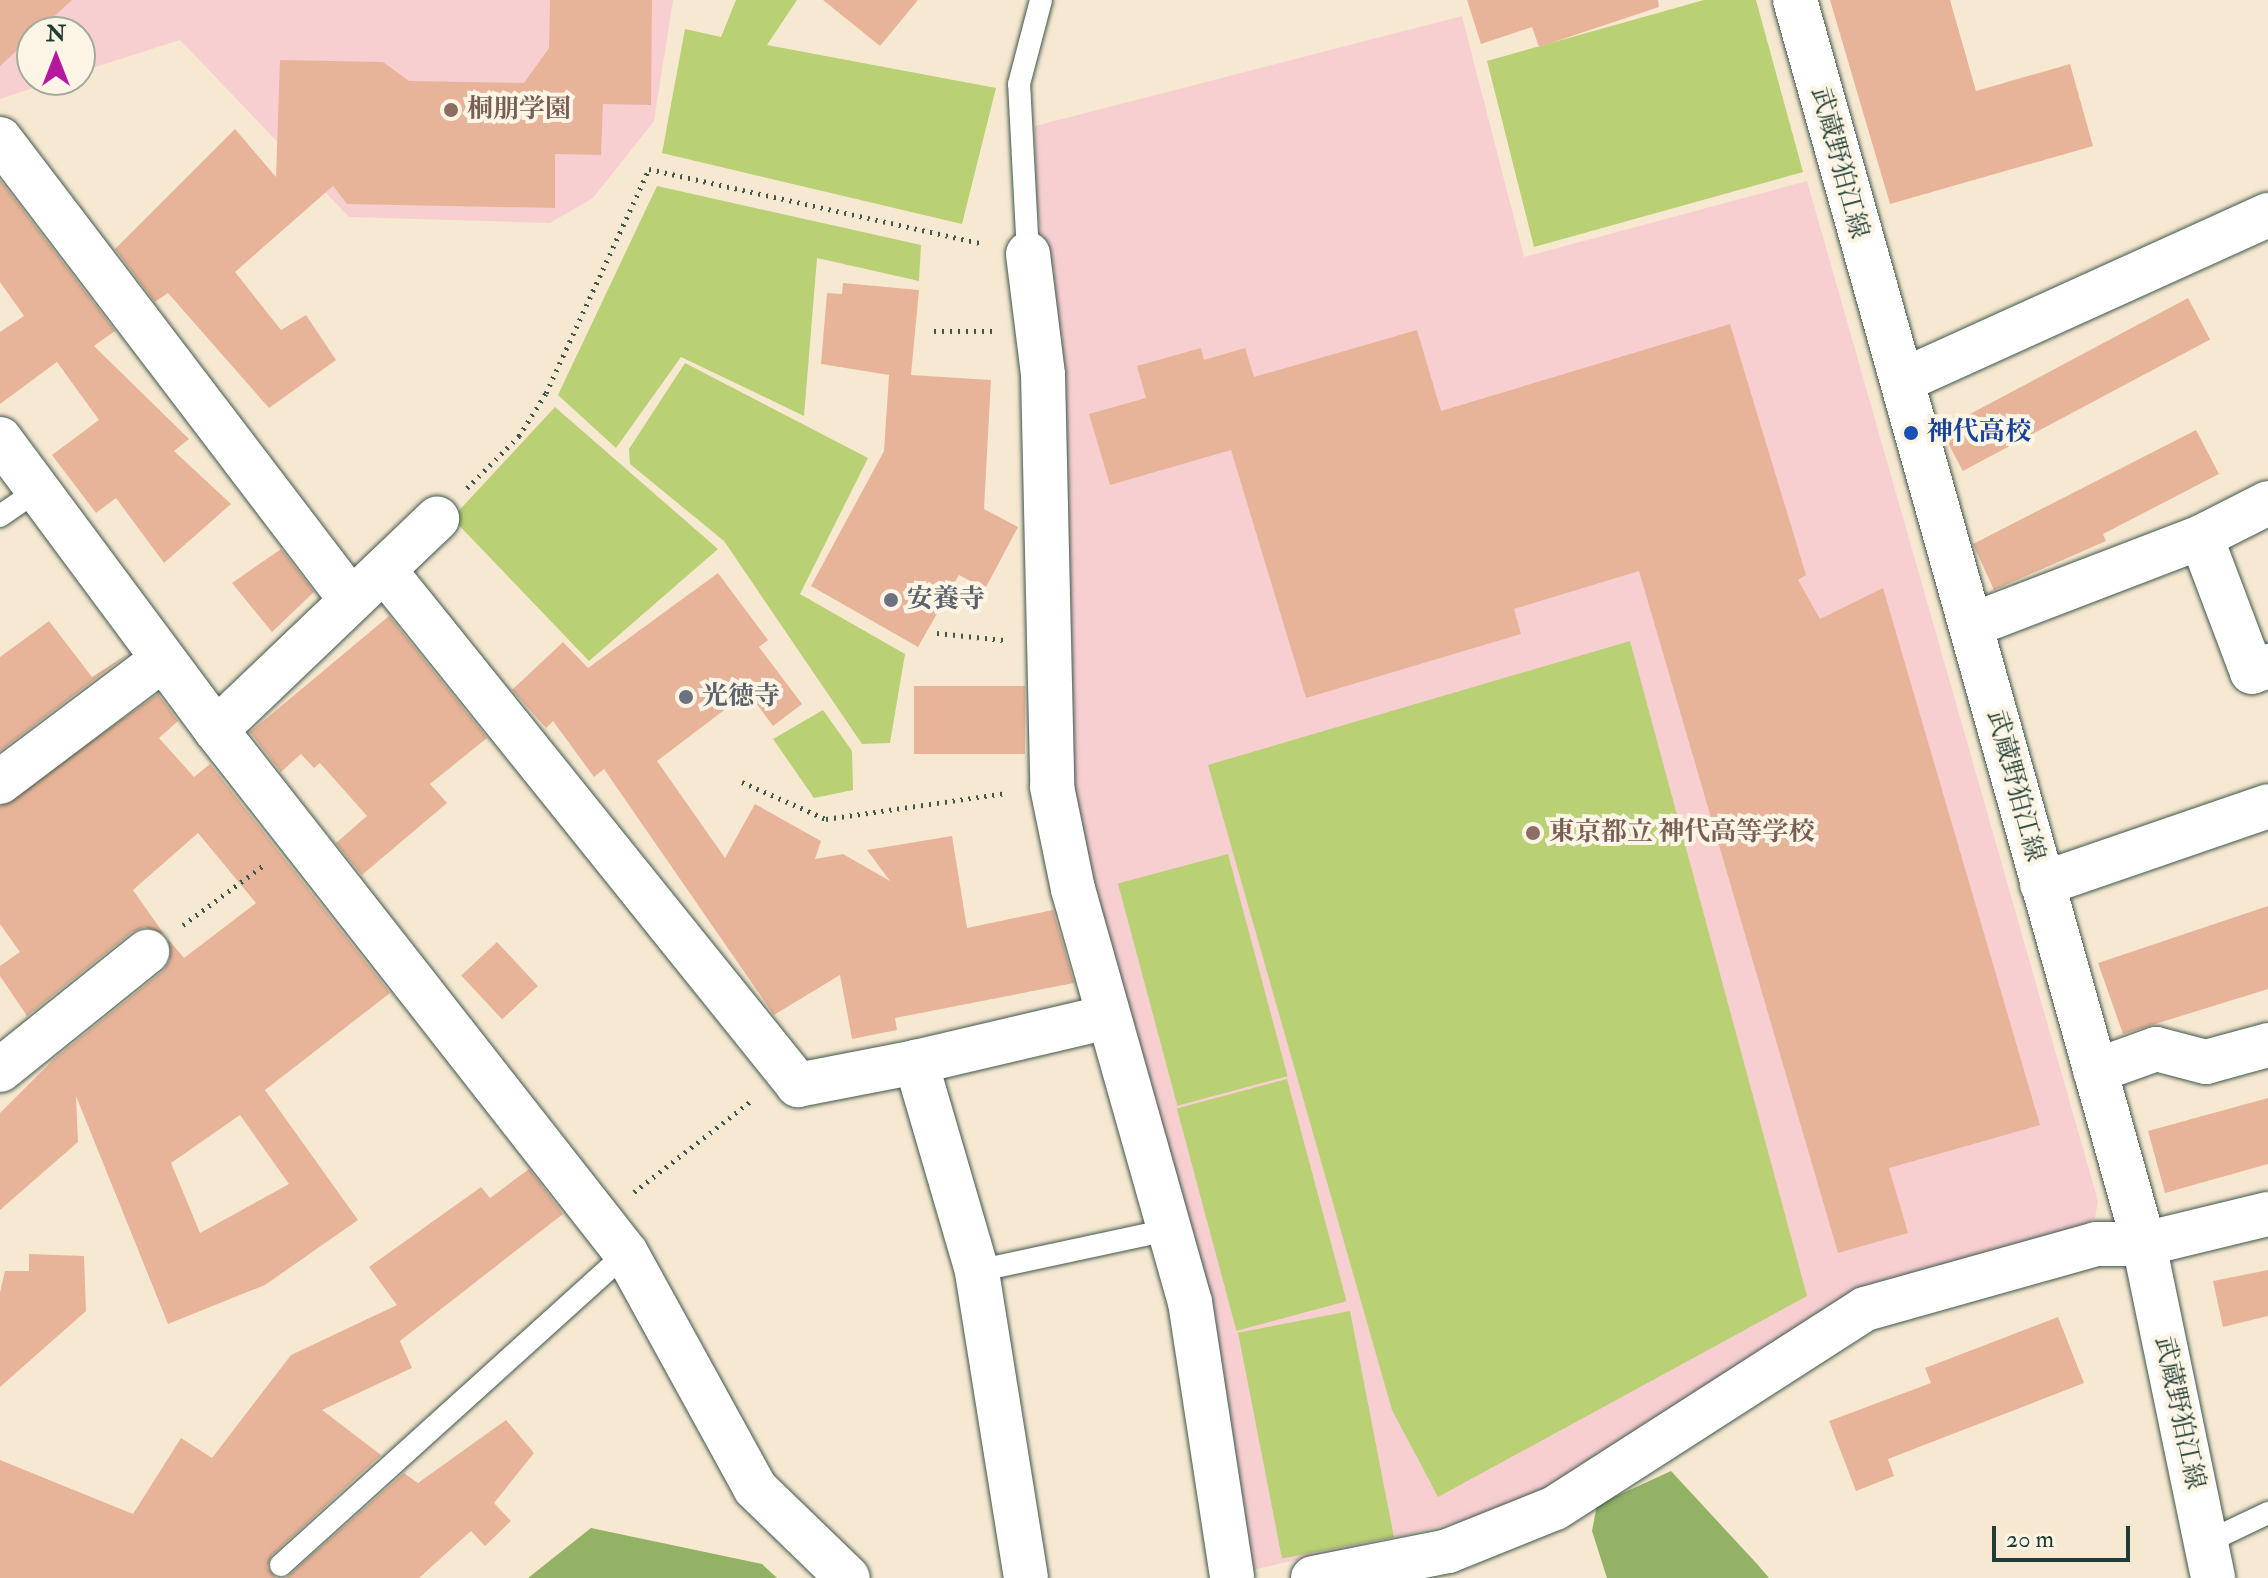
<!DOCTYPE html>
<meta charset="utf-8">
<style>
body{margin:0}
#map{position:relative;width:2268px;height:1578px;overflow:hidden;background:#f7e9d1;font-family:"IM FELL Double Pica","Noto Serif JP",serif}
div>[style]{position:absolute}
.built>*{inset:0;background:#f7cfd1}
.green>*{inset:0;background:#bad074;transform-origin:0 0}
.forest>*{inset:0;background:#93b266}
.building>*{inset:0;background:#e8b499;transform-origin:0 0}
.path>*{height:5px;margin-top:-2.5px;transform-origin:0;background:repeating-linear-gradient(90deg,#3f574c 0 2px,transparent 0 8px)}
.roads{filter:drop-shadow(0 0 2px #3f574c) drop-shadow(0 0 2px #3f574c)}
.lane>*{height:22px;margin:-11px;padding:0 11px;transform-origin:11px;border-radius:11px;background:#fff}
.street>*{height:44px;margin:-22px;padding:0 22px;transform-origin:22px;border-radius:22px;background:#fff}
.secondary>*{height:44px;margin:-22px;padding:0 22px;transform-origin:22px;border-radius:22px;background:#fff}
.dots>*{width:22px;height:22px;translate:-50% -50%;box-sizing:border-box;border:4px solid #fcf5e5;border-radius:50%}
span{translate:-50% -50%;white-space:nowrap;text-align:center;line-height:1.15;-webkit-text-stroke:8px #fcf5e5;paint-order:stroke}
.education-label{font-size:26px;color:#785e54;font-weight:700}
.left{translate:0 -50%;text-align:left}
.street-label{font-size:26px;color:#1f3d34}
.transit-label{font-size:26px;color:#164399;font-weight:700}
.worship-label{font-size:26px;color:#5b616d;font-weight:700}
.north{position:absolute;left:16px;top:16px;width:80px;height:80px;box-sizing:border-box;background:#fcf5e5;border:2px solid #a4ab9e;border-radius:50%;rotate:0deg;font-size:22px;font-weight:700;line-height:32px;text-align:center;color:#1f3d34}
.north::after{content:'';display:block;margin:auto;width:28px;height:36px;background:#b5179e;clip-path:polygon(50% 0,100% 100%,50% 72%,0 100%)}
.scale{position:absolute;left:1992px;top:1526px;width:138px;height:36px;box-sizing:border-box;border:4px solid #1f3d34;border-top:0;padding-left:10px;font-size:24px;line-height:28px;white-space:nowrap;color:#1f3d34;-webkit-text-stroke:6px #fcf5e5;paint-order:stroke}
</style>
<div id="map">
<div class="built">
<i style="clip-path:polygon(0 0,673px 0,654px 121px,593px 198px,550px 223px,349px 217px,180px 40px,80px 72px,80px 32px,32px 32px,32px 80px,57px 80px,0 99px)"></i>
<i style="clip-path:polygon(1462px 16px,1524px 257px,1807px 181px,2098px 1201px,2095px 1218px,2072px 1230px,1493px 1514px,1248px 1571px,1065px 791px,1060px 364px,1036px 198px,1035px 126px)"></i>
</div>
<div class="green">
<i style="clip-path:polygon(736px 0,797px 0,767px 45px,996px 88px,962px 224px,662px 153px,685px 29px,721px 37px)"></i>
<i style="clip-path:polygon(1704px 0,1756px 0,1803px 172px,1534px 247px,1487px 61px)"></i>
<i style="clip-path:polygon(657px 186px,921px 245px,919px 281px,817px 258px,804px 416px,681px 357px,616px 448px,558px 395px)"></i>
<i style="clip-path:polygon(685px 363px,868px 458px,800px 594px,905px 654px,890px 743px,862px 744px,724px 541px,630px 464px,629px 449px)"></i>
<i style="clip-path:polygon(555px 407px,718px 549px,589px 661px,452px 518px)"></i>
<i style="clip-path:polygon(1630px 641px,1807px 1296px,1438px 1497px,1392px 1410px,1208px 765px)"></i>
<i style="clip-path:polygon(823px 710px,852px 751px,853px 790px,814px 798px,773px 739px)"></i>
<i style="left:1228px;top:854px;width:230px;height:114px;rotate:75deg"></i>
<i style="left:1287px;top:1079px;width:230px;height:114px;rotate:75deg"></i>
<i style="left:1350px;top:1311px;width:230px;height:114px;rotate:79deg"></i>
</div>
<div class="forest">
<i style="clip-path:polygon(1671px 1471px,1758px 1565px,1769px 1578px,1607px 1578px,1592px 1531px,1597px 1505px)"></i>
<i style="clip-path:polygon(591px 1528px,762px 1564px,777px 1578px,528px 1578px)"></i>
</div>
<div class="building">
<i style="clip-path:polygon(0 0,72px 0,0 66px)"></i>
<i style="clip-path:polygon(550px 0,652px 0,651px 105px,603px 104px,601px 155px,555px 154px,555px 208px,347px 204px,333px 186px,235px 272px,281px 330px,306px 315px,336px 360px,269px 408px,168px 293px,155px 302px,115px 249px,235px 129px,276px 177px,280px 60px,383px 62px,409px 81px,524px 83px,549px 48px)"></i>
<i style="clip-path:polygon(823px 0,918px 0,880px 46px)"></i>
<i style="clip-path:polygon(1467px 0,1658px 0,1659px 7px,1539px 47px,1532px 27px,1481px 44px)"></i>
<i style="clip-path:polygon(1830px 0,1950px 0,1976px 91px,2070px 64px,2093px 146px,1890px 204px)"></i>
<i style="clip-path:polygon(0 180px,115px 331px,94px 346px,189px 439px,174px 451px,231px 504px,164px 563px,116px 498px,96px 513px,52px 455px,99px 420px,57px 362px,0 404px,0 332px,24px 316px,0 282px)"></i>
<i style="clip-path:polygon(843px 283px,919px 290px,911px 375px,991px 380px,984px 509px,1018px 527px,985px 589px,959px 575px,918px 647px,811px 586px,884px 451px,889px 375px,821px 364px,827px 293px,842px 294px)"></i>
<i style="left:2188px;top:298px;width:47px;height:280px;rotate:62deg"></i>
<i style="clip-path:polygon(1730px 324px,1806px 575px,1798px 580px,1820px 619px,1883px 588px,2040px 1125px,1889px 1168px,1908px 1233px,1838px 1253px,1639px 571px,1514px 609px,1521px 634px,1306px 698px,1231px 450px,1110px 485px,1089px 414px,1146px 398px,1137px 366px,1201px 348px,1204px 360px,1245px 348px,1254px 377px,1417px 330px,1441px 411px)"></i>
<i style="clip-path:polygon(2196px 430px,2219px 474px,2103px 534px,2106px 541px,1994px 590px,1973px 544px)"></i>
<i style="clip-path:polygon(281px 549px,314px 592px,272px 632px,232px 583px)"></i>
<i style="clip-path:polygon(718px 573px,768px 640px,759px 647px,802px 704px,773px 726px,748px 692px,657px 761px,725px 858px,755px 804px,821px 841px,815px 859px,843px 854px,890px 881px,867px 850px,952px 836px,967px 928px,1053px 910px,1074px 983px,895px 1018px,897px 1030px,852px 1039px,840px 975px,774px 1015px,604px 769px,594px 777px,553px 721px,546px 728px,512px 690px,563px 642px,588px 668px)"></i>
<i style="clip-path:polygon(389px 616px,487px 738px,430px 784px,447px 803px,362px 875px,336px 843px,367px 816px,320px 763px,314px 768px,301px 754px,281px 772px,250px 732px)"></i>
<i style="clip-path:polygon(49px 621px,92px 677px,128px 654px,0 751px,0 657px)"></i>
<i style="left:914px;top:686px;width:111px;height:68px"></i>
<i style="clip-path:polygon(evenodd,158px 694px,178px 721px,159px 738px,194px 777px,210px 764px,390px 993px,265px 1090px,358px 1220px,265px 1285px,168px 1324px,76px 1096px,78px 1142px,0 1210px,0 1113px,55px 1058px,163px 971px,170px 960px,168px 939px,184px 958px,256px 903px,198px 833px,133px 890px,164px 934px,144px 927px,132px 932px,27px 1016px,0 976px,0 966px,20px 952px,0 924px,0 806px,158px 694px,240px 1115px,289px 1184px,200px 1233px,171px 1163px,240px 1115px)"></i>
<i style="clip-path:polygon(2268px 906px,2268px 989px,2123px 1034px,2098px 963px)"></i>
<i style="left:497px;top:942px;width:60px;height:49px;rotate:47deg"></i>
<i style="clip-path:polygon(2268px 1098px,2268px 1164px,2165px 1193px,2148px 1131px)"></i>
<i style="clip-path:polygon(529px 1169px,563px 1214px,400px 1341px,412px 1368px,322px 1410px,381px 1455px,272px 1555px,267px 1567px,276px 1578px,0 1578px,0 1460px,133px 1514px,181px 1438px,212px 1458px,291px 1355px,397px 1305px,369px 1267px,481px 1187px,490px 1198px)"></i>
<i style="clip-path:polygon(29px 1254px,84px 1256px,86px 1311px,0 1387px,0 1292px,5px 1271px,29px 1271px)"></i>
<i style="clip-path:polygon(2268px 1270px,2268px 1316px,2223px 1327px,2213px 1281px)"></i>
<i style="clip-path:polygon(2058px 1317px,2084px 1383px,1888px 1459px,1894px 1476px,1856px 1491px,1829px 1421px,1931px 1383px,1925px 1368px)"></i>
<i style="clip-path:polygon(506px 1420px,534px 1453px,494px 1503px,511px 1521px,485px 1546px,471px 1531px,419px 1578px,286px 1578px,404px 1473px,418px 1483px)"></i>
</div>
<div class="path">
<i style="left:934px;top:331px;width:59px"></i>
<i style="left:467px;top:488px;width:74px;rotate:-45deg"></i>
<i style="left:519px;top:436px;width:51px;rotate:-57.9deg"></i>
<i style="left:546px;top:393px;width:247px;rotate:-65.3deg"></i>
<i style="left:649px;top:169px;width:343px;rotate:12.6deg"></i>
<i style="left:937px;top:633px;width:67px;rotate:6deg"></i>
<i style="left:742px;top:782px;width:92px;rotate:23.8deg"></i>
<i style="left:826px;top:819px;width:183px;rotate:-8.2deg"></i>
<i style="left:183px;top:925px;width:102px;rotate:-36.6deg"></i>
<i style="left:634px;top:1192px;width:150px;rotate:-37.9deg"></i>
</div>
<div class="roads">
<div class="lane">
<i style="left:1028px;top:254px;width:170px;rotate:-93deg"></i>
<i style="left:1019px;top:84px;width:87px;rotate:-75.3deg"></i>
<i style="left:0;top:516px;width:46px;rotate:-34.4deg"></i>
<i style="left:977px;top:1271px;width:196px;rotate:-12.1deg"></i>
<i style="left:2205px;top:1543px;width:70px;rotate:-25.5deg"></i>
<i style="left:281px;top:1565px;width:465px;rotate:-42.1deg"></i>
</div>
<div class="street">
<i style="left:0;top:139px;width:579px;rotate:52.71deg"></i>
<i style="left:1028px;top:254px;width:122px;rotate:82.9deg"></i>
<i style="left:1043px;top:375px;width:412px;rotate:88.7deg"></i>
<i style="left:1052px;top:787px;width:104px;rotate:78.4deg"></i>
<i style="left:1073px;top:889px;width:429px;rotate:74.2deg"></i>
<i style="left:1190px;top:1302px;width:279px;rotate:81.3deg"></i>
<i style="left:0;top:439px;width:362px;rotate:53.4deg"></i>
<i style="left:216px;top:730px;width:665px;rotate:51.91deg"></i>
<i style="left:626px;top:1253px;width:268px;rotate:61.2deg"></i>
<i style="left:755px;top:1488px;width:129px;rotate:44.1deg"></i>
<i style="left:2201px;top:537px;width:144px;rotate:69.3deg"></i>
<i style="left:2252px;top:672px;width:17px;rotate:-21deg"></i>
<i style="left:384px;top:570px;width:661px;rotate:51.2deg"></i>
<i style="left:798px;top:1085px;width:120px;rotate:-11deg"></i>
<i style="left:1972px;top:625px;width:245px;rotate:-21deg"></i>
<i style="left:2201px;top:537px;width:75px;rotate:-26.9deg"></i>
<i style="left:216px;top:730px;width:306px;rotate:-43.7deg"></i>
<i style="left:0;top:782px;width:204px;rotate:-37deg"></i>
<i style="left:2042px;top:884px;width:239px;rotate:-19deg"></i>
<i style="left:0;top:1070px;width:189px;rotate:-38.8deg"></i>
<i style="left:2095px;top:1071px;width:65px;rotate:-19.8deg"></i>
<i style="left:2156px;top:1049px;width:52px;rotate:14.6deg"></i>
<i style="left:2206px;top:1062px;width:64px;rotate:-15.3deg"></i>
<i style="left:1026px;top:1578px;width:311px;rotate:-99.1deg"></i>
<i style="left:977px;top:1271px;width:218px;rotate:-106.3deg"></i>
<i style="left:916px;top:1062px;width:197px;rotate:-13.2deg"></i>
<i style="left:1313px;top:1578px;width:138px;rotate:-11.3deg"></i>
<i style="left:1448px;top:1551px;width:115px;rotate:-21.9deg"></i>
<i style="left:1555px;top:1508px;width:368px;rotate:-32.7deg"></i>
<i style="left:1865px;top:1309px;width:240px;rotate:-15.7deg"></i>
<i style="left:2096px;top:1244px;width:48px"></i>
<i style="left:2144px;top:1244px;width:128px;rotate:-13.6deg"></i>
</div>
<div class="secondary">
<i style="left:1795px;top:0;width:1292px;rotate:74.33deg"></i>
<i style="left:2144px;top:1244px;width:341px;rotate:78.3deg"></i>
<i style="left:1904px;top:380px;width:400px;rotate:-24.4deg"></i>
</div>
</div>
<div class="dots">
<i style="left:451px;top:110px;background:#8d6e63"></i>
<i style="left:1911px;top:433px;background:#1a4fb4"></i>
<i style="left:891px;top:600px;background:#6b7280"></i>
<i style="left:686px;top:697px;background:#6b7280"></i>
<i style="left:1533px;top:833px;background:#8d6e63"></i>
</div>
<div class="education-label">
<span class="left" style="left:467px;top:110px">桐朋学園</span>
<span class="left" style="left:1549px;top:833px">東京都立 神代高等学校</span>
</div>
<div class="street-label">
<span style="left:1839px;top:163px;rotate:75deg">武蔵野狛江線</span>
<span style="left:2015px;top:786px;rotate:75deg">武蔵野狛江線</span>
<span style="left:2179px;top:1413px;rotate:78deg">武蔵野狛江線</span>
</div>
<div class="transit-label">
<span class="left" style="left:1927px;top:433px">神代高校</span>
</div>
<div class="worship-label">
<span class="left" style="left:907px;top:600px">安養寺</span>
<span class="left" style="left:702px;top:697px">光徳寺</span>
</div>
<div class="north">N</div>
<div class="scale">20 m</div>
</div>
